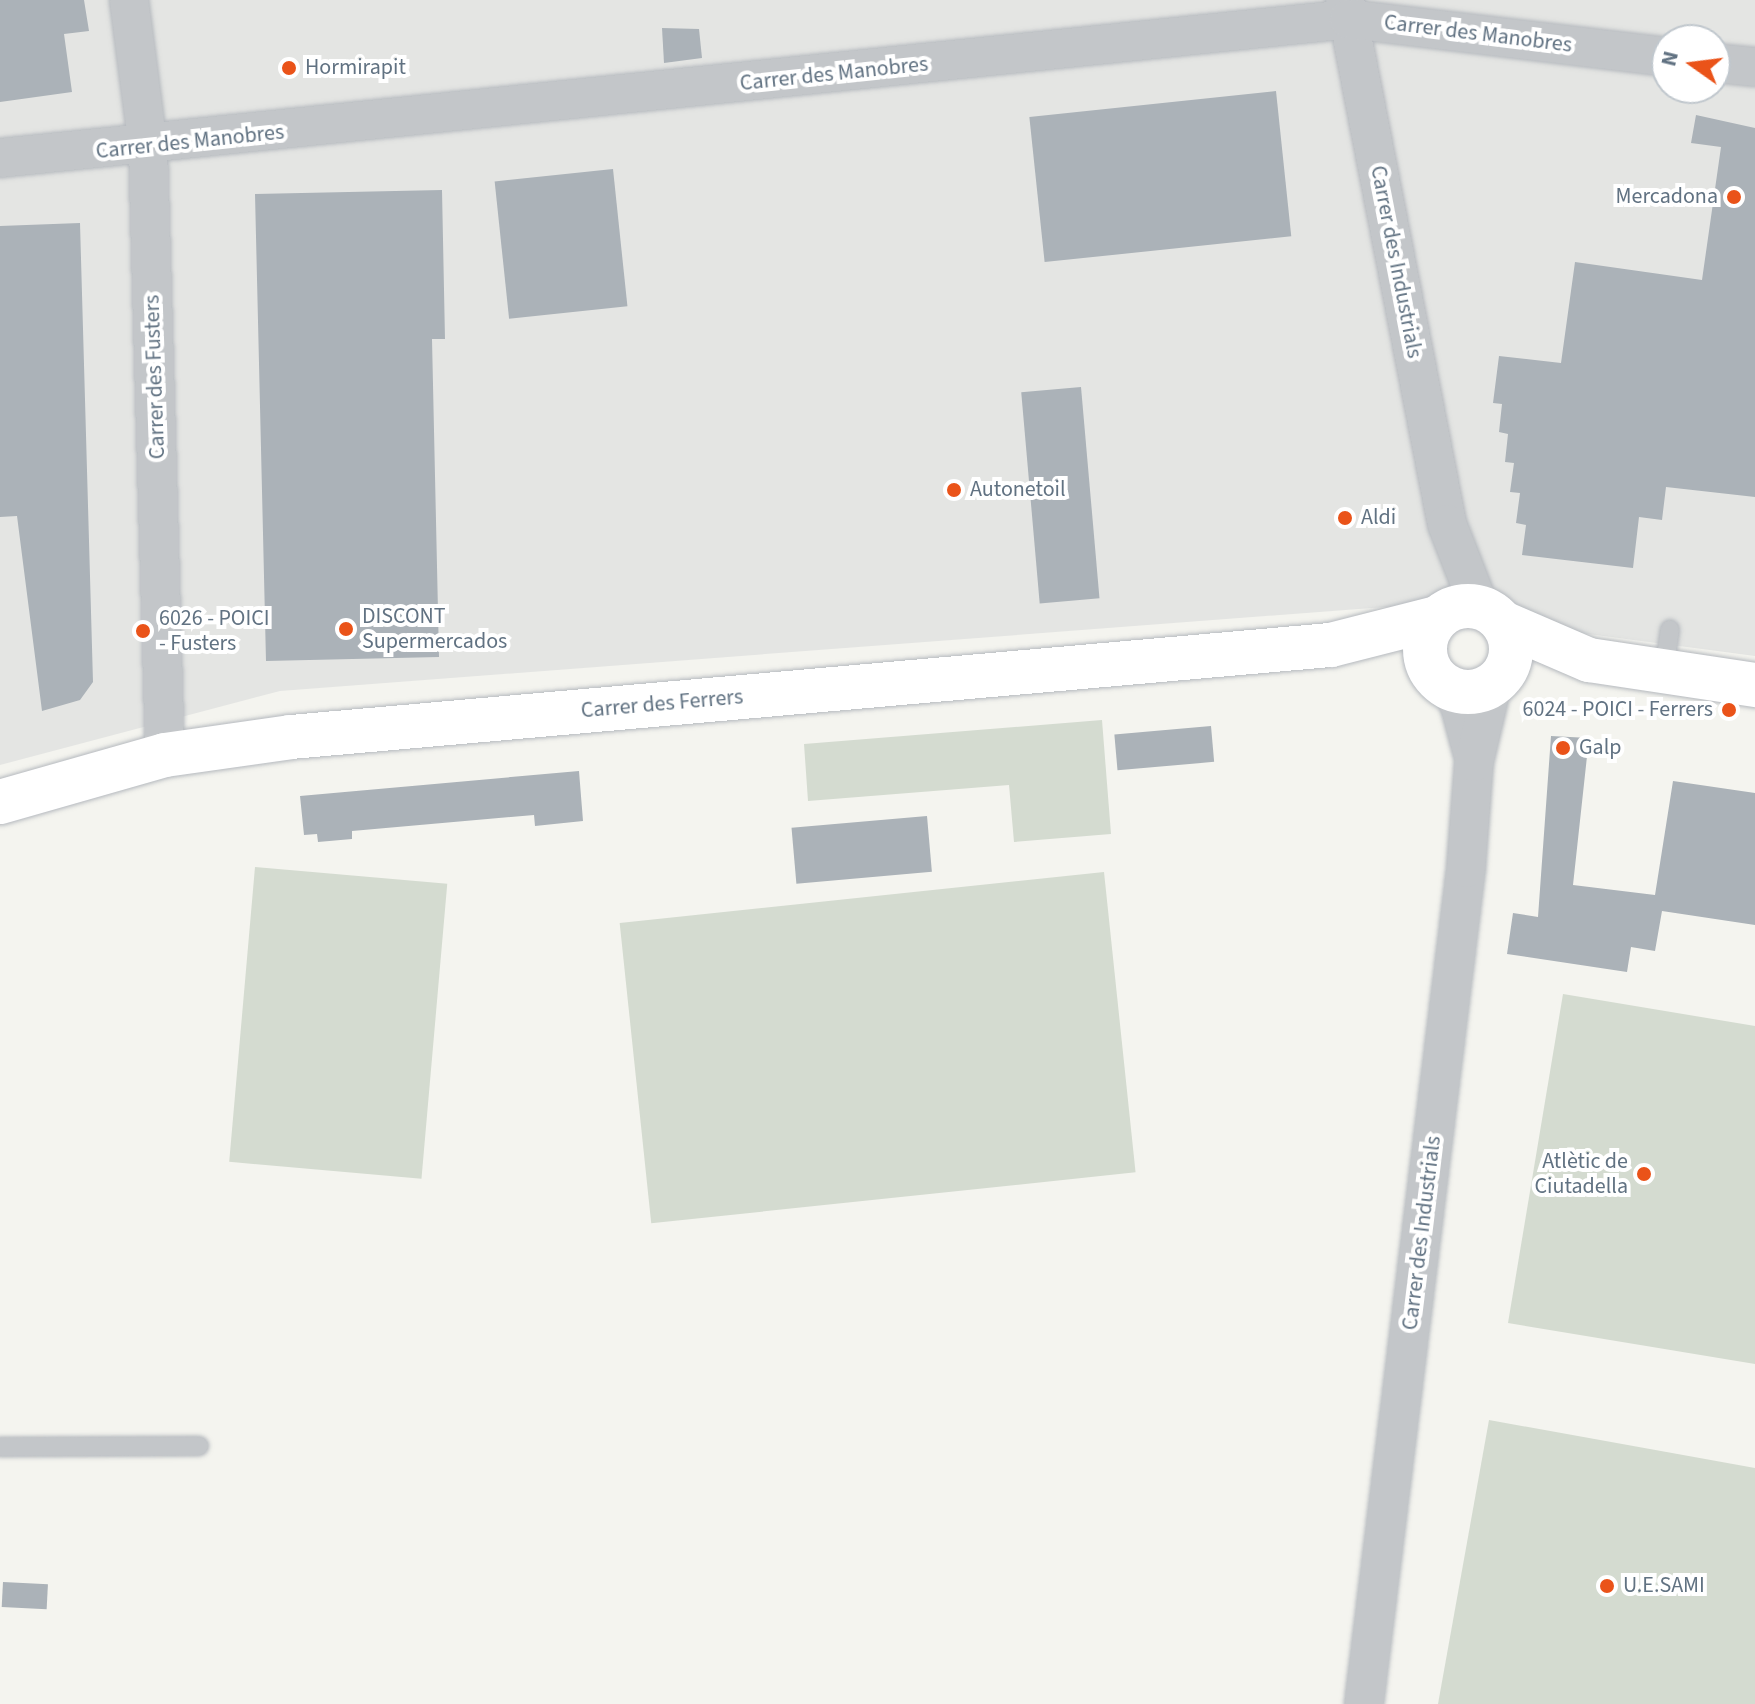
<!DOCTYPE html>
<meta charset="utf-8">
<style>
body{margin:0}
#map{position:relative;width:1755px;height:1704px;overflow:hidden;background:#f4f4ef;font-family:"Source Sans 3",sans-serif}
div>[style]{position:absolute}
.built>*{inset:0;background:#e4e5e3}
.green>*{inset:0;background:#d4dbd0;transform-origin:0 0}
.building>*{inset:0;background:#abb2b8;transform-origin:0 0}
.roads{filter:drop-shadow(0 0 2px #b5b9be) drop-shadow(0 0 2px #b5b9be)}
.lane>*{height:18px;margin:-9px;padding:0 9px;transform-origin:9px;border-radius:9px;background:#c3c6c9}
.street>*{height:38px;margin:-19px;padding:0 19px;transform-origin:19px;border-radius:19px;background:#c3c6c9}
.secondary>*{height:44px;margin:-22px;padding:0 22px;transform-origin:22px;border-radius:22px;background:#fff}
.secondary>.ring{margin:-22px;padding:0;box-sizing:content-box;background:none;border:44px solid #fff;border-radius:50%}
.dots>*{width:22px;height:22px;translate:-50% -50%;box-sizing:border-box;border:4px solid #fff;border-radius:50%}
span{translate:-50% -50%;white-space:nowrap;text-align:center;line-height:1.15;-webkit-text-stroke:8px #fff;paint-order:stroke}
.street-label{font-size:22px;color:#617282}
.poi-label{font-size:22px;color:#617282}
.left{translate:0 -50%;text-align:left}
.right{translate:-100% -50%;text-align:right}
.north{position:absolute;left:1651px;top:24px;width:80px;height:80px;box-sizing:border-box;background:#fff;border:2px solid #c0c7cd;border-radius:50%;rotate:284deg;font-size:22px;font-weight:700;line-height:32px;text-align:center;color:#617282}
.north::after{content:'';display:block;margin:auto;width:28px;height:36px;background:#ea5319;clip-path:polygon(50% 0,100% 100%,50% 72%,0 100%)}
</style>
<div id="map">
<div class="built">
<i style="clip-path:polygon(evenodd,0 0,1755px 0,1755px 656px,1385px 607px,280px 691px,0 765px,0 0,1667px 40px,1715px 40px,1715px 88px,1667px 88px,1667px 40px)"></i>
</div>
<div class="green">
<i style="clip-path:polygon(1102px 720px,1111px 834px,1014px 842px,1009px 785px,808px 801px,804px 744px)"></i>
<i style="left:255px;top:867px;width:193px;height:296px;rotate:5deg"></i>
<i style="left:1104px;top:872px;width:302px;height:487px;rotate:84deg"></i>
<i style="clip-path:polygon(1563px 994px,1755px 1026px,1755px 1364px,1508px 1323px)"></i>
<i style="clip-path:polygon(1489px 1420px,1755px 1468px,1755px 1704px,1438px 1704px)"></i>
</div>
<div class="building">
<i style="clip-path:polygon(0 0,84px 0,89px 31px,64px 34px,72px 92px,0 102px)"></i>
<i style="clip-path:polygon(662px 28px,699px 29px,702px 58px,664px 63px)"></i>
<i style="left:1276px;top:91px;width:146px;height:248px;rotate:84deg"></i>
<i style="clip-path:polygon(1696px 115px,1755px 128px,1755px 497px,1666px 487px,1662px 520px,1639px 517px,1633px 568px,1522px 555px,1526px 525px,1516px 523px,1520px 493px,1510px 492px,1514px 463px,1505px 462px,1508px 434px,1499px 432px,1502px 404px,1493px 403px,1499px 356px,1561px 363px,1575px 262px,1702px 280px,1721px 147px,1691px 143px)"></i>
<i style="left:613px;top:169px;width:138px;height:119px;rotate:84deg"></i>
<i style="clip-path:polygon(442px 190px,445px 339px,432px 339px,439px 657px,266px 661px,255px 194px)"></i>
<i style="clip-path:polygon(80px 223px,93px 682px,80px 700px,42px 711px,17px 516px,0 517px,0 226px)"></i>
<i style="left:1081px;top:387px;width:212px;height:60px;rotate:85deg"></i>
<i style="left:1211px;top:726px;width:36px;height:97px;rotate:85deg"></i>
<i style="clip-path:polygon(1551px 736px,1589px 738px,1573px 885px,1655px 895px,1673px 781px,1755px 793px,1755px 925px,1662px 911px,1655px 951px,1631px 947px,1627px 972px,1507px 954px,1513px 913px,1538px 917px)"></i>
<i style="clip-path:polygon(579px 771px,583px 821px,535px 826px,534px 815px,352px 831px,352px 839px,318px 842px,317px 834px,304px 835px,300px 796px)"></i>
<i style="left:927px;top:816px;width:56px;height:136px;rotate:85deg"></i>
<i style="left:3px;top:1582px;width:45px;height:25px;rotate:3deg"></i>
</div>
<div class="roads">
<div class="lane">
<i style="left:1664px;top:671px;width:42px;rotate:-81.9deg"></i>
<i style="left:0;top:1447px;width:199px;rotate:-0.3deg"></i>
</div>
<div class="street">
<i style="left:129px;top:0;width:148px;rotate:82.6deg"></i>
<i style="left:148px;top:147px;width:608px;rotate:88.4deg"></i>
<i style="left:1345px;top:0;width:534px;rotate:78.98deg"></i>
<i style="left:1447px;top:524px;width:88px;rotate:68.7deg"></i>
<i style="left:1715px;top:63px;width:40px;rotate:5.7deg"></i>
<i style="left:0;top:158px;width:1356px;rotate:-5.88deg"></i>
<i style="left:1349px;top:19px;width:320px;rotate:6.8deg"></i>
<i style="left:1450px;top:688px;width:21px;rotate:61deg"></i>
<i style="left:1460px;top:706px;width:47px;rotate:75.1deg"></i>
<i style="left:1364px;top:1704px;width:842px;rotate:-83.04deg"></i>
<i style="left:1466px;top:868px;width:106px;rotate:-85.7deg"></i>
<i style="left:1474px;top:762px;width:79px;rotate:-76.8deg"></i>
</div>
<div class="secondary">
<i class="ring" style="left:1425px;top:606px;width:42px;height:42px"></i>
<i style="left:1503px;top:623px;width:94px;rotate:23.3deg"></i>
<i style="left:1589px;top:660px;width:168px;rotate:8.6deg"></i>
<i style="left:0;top:802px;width:172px;rotate:-15.9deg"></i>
<i style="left:165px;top:755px;width:127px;rotate:-8.1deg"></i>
<i style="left:291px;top:737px;width:1044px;rotate:-5.06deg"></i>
<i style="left:1331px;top:645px;width:109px;rotate:-14.3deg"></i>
</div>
</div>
<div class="dots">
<i style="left:289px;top:68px;background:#ea5319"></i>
<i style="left:1734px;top:197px;background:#ea5319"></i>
<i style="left:954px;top:490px;background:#ea5319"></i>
<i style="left:1345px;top:518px;background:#ea5319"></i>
<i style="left:346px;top:629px;background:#ea5319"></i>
<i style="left:143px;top:631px;background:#ea5319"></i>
<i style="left:1729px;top:710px;background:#ea5319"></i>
<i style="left:1563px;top:748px;background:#ea5319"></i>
<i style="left:1644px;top:1174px;background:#ea5319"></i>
<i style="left:1607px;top:1586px;background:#ea5319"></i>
</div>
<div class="street-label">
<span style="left:1478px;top:34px;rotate:7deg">Carrer des Manobres</span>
<span style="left:834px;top:74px;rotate:-6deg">Carrer des Manobres</span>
<span style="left:190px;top:142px;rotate:-6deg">Carrer des Manobres</span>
<span style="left:1396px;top:262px;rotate:79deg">Carrer des Industrials</span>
<span style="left:155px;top:377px;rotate:-92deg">Carrer des Fusters</span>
<span style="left:662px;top:704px;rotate:-5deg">Carrer des Ferrers</span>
<span style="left:1422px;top:1233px;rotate:-83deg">Carrer des Industrials</span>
</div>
<div class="poi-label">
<span class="left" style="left:305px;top:68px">Hormirapit</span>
<span class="right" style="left:1718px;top:197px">Mercadona</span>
<span class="left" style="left:970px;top:490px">Autonetoil</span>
<span class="left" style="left:1361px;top:518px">Aldi</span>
<span class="left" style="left:362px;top:629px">DISCONT<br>Supermercados</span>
<span class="left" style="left:159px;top:631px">6026 - POICI<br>- Fusters</span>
<span class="right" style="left:1713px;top:710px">6024 - POICI - Ferrers</span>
<span class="left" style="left:1579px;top:748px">Galp</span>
<span class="right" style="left:1628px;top:1174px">Atlètic de<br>Ciutadella</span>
<span class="left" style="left:1623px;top:1586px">U.E.SAMI</span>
</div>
<div class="north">N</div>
</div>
